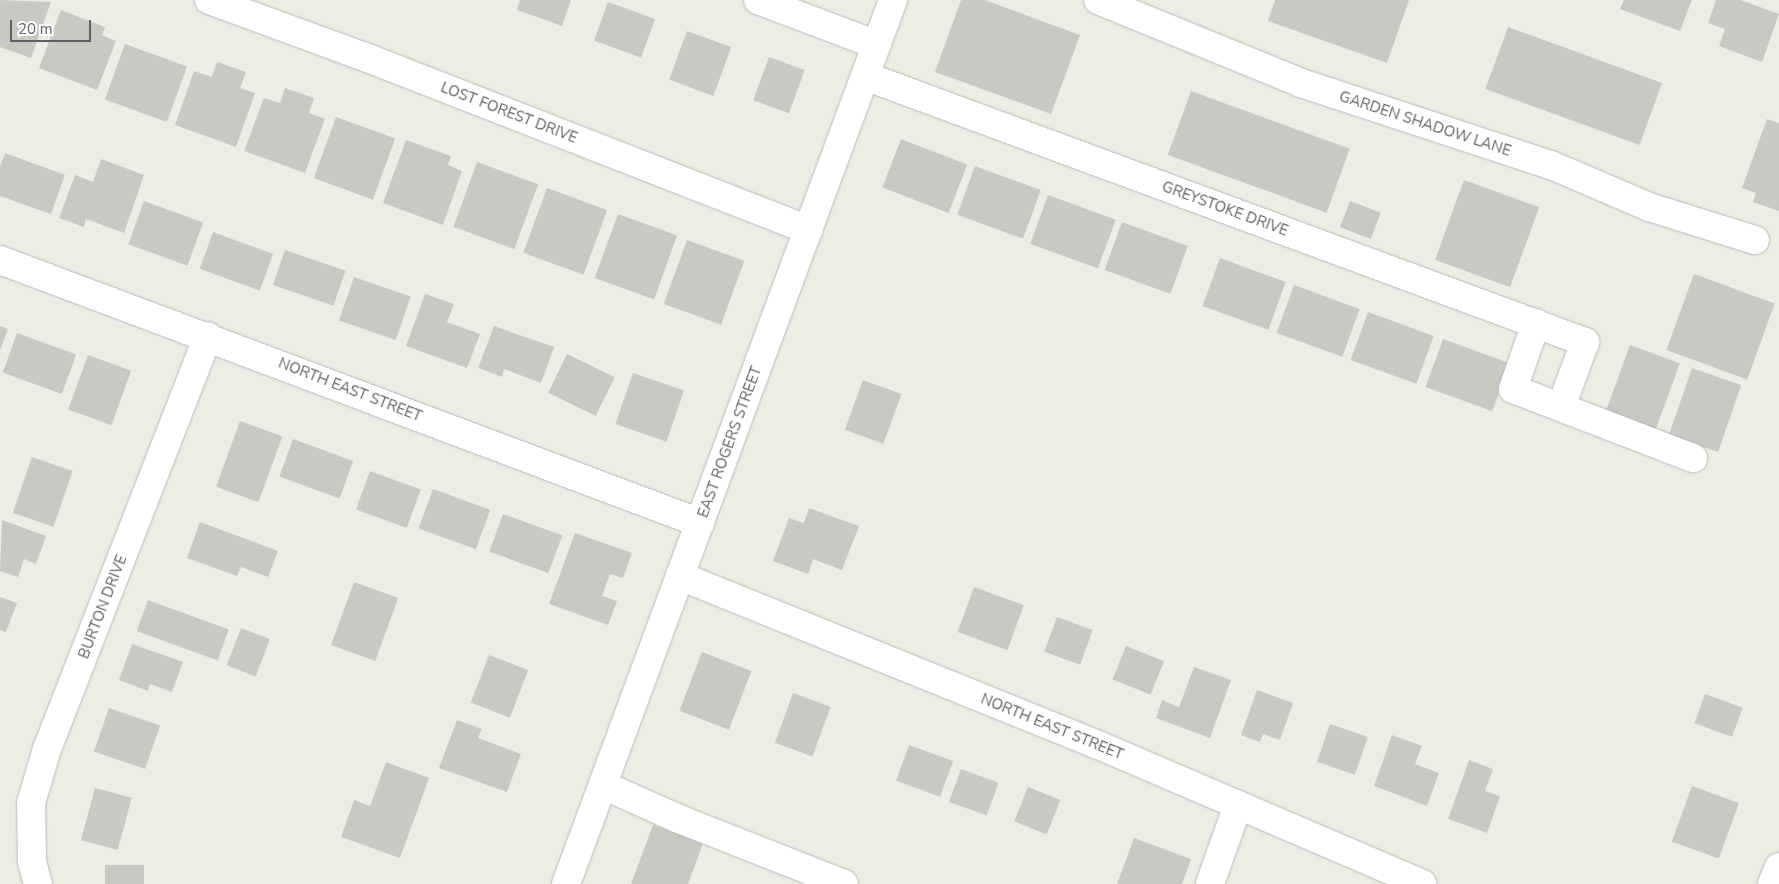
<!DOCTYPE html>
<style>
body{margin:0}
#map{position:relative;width:1779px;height:884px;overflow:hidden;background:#eeede5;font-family:"Nunito Sans",sans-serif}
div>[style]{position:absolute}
.building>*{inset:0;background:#cac8c2;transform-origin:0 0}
.roads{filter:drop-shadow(0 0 1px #b7babe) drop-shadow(0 0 1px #b7babe)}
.minor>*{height:28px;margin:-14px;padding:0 14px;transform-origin:14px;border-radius:14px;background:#fff}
span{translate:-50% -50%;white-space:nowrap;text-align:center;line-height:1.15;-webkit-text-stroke:4px #fff;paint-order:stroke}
.street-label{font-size:15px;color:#5d6064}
.scale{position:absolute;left:10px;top:20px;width:81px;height:22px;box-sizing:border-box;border:2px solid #5d6064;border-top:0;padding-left:6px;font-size:15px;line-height:18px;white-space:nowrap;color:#5d6064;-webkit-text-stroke:4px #fff;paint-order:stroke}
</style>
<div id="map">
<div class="building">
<i style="clip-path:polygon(0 0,51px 2px,31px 58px,0 47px)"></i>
<i style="clip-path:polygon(520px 0,571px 0,562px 26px,517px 10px)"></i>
<i style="clip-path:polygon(961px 0,985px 0,1080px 35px,1051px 114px,935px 72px)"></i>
<i style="clip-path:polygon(1275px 0,1409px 0,1387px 63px,1268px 21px)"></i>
<i style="clip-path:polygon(1624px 0,1692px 0,1680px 31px,1620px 9px)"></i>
<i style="clip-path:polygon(1716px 0,1741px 0,1779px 14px,1762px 62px,1719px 46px,1725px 29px,1708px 23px)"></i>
<i style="left:608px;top:2px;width:50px;height:41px;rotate:20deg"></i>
<i style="clip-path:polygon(61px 10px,105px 27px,102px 35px,116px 41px,97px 90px,39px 68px)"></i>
<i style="left:1508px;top:27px;width:164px;height:66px;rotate:20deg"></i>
<i style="left:687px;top:31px;width:47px;height:52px;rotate:20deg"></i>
<i style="left:125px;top:44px;width:66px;height:59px;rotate:20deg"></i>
<i style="left:769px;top:57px;width:38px;height:46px;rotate:20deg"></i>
<i style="clip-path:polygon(217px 62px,246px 72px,240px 88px,255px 93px,236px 147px,175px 125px,194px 71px,212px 77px)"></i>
<i style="clip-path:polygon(285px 88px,314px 98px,309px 113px,325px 119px,305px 173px,244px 151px,264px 98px,280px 103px)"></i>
<i style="left:1191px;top:91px;width:169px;height:68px;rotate:20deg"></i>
<i style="left:336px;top:117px;width:63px;height:65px;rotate:20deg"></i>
<i style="clip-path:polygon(1767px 119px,1779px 123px,1779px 211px,1753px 202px,1756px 193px,1742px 188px)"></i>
<i style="left:901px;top:139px;width:71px;height:52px;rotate:21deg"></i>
<i style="clip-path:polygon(406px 140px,451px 156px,448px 165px,462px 171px,443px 225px,383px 203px)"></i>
<i style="clip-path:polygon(5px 153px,65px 175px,51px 214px,0 196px,0 166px)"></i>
<i style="clip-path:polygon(101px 159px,144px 175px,124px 233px,86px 219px,84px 227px,59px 218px,75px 175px,93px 182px)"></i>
<i style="left:477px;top:162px;width:65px;height:69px;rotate:20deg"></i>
<i style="left:975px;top:166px;width:70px;height:52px;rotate:20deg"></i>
<i style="left:1464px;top:180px;width:80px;height:85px;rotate:20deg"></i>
<i style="left:547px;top:188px;width:64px;height:69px;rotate:20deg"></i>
<i style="left:1048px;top:195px;width:72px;height:52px;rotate:20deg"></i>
<i style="left:144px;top:201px;width:63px;height:46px;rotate:20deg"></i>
<i style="left:1350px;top:201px;width:33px;height:28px;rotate:21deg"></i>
<i style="left:618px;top:214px;width:63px;height:68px;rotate:20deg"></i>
<i style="left:1122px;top:222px;width:70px;height:51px;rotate:20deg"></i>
<i style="left:213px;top:232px;width:64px;height:39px;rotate:20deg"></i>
<i style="left:687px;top:240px;width:61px;height:68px;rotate:20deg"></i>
<i style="left:285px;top:250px;width:64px;height:37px;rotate:19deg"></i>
<i style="left:1220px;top:258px;width:70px;height:51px;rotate:20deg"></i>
<i style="left:1694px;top:274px;width:86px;height:81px;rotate:20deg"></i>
<i style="left:354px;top:277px;width:60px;height:46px;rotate:19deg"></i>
<i style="left:1294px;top:285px;width:70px;height:51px;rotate:20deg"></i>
<i style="clip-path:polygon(425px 294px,454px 304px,447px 322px,480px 334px,467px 368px,406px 346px)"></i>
<i style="left:1368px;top:312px;width:70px;height:51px;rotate:20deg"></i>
<i style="clip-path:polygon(0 326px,8px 329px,0 350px)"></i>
<i style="clip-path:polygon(494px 326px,554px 347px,541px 383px,504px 369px,502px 377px,478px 368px)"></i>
<i style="left:17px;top:333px;width:63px;height:42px;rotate:20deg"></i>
<i style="left:1443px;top:339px;width:71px;height:51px;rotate:20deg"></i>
<i style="left:1630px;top:345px;width:53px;height:72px;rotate:20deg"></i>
<i style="left:567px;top:354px;width:53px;height:43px;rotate:26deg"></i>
<i style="left:88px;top:355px;width:46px;height:58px;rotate:20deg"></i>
<i style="left:1692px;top:368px;width:52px;height:71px;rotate:19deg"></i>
<i style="left:633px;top:373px;width:54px;height:54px;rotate:19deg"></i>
<i style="left:863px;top:380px;width:41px;height:53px;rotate:20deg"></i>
<i style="left:240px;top:421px;width:45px;height:70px;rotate:20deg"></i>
<i style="left:293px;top:439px;width:64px;height:40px;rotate:20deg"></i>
<i style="left:32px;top:457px;width:43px;height:59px;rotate:19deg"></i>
<i style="left:370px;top:471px;width:54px;height:41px;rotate:20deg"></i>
<i style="left:433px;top:489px;width:61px;height:42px;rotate:20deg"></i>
<i style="clip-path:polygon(809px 508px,859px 526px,842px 570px,813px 559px,808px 574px,773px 561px,789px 518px,804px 523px)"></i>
<i style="left:503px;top:514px;width:63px;height:40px;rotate:20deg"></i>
<i style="clip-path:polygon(2px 520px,46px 536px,36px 564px,24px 559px,18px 577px,0 571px)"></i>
<i style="clip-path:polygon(200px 522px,278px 551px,268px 577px,241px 567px,237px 576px,187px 558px)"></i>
<i style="clip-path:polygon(575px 533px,632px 553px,623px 578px,610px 574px,602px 596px,617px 601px,608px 625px,549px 604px)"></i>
<i style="left:354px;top:582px;width:47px;height:67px;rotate:20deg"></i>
<i style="left:974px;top:587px;width:53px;height:48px;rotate:20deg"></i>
<i style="clip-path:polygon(0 597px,17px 603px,6px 632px,0 630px)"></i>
<i style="left:148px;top:600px;width:86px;height:33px;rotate:20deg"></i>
<i style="left:1057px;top:617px;width:38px;height:37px;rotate:20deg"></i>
<i style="left:241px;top:628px;width:31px;height:40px;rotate:21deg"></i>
<i style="clip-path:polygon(132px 644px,183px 662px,172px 692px,150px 684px,148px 691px,119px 680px)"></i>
<i style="left:1126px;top:646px;width:41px;height:36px;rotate:22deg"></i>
<i style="left:702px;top:652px;width:53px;height:63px;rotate:21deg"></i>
<i style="left:489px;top:655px;width:42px;height:51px;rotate:21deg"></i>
<i style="clip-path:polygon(1194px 667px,1231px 680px,1210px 738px,1156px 718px,1162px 700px,1179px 707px)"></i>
<i style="clip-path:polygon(1257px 690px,1293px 703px,1280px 740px,1263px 734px,1260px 742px,1241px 735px)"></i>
<i style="left:793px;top:693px;width:40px;height:53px;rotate:20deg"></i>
<i style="left:1705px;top:694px;width:40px;height:31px;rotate:20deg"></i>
<i style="left:109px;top:708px;width:54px;height:46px;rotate:19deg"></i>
<i style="clip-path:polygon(457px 720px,482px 729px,478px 738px,521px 754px,507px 792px,439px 768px)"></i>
<i style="left:1330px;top:724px;width:40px;height:40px;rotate:19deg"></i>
<i style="clip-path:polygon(1392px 735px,1422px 746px,1415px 764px,1439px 773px,1427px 806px,1374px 786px)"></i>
<i style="left:909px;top:745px;width:47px;height:38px;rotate:20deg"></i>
<i style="clip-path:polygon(1469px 760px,1493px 769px,1485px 791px,1500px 796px,1487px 833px,1448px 819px)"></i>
<i style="clip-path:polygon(386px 762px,429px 778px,400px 858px,341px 837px,354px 800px,370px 806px)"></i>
<i style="left:961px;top:769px;width:40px;height:35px;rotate:20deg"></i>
<i style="left:1692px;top:786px;width:50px;height:59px;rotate:20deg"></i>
<i style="left:1028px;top:787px;width:35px;height:37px;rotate:22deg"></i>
<i style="left:95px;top:788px;width:38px;height:54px;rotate:15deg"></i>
<i style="clip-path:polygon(653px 825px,703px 843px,688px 884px,631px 884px)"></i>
<i style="clip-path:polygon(1134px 838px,1191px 859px,1182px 884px,1117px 884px)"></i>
<i style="left:105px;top:865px;width:39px;height:19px"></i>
</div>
<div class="roads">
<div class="minor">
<i style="left:209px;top:0;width:166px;rotate:20.1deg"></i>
<i style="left:365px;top:57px;width:476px;rotate:21.3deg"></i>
<i style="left:758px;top:0;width:127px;rotate:20.7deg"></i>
<i style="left:1098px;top:0;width:219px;rotate:22.2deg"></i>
<i style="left:1301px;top:83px;width:263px;rotate:18.2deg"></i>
<i style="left:1551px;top:165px;width:107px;rotate:23.2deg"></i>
<i style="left:1649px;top:207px;width:111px;rotate:17.3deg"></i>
<i style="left:865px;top:76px;width:768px;rotate:20.28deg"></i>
<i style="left:1585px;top:342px;width:69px;rotate:110.3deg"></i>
<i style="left:0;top:260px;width:748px;rotate:20.59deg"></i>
<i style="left:1536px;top:323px;width:70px;rotate:109.2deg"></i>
<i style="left:1513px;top:389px;width:193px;rotate:21deg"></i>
<i style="left:680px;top:576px;width:449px;rotate:22deg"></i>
<i style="left:1096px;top:744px;width:355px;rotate:23.2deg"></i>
<i style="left:603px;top:785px;width:83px;rotate:24.1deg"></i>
<i style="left:679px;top:819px;width:177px;rotate:21.5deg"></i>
<i style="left:38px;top:884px;width:24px;rotate:-105deg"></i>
<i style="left:32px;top:861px;width:58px;rotate:-91deg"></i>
<i style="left:31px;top:803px;width:56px;rotate:-73.5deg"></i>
<i style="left:47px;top:749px;width:443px;rotate:-68.7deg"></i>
<i style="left:566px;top:884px;width:943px;rotate:-69.7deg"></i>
<i style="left:1210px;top:884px;width:84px;rotate:-70.5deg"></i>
<i style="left:1772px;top:884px;width:18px;rotate:-68deg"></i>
</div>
</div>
<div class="street-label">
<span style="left:509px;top:113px;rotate:21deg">LOST FOREST DRIVE</span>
<span style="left:1425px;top:124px;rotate:18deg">GARDEN SHADOW LANE</span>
<span style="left:1225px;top:209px;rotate:20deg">GREYSTOKE DRIVE</span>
<span style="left:350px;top:390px;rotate:21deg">NORTH EAST STREET</span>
<span style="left:730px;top:442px;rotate:-70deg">EAST ROGERS STREET</span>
<span style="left:103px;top:607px;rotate:-69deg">BURTON DRIVE</span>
<span style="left:1052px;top:727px;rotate:22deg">NORTH EAST STREET</span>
</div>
<div class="scale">20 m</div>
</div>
